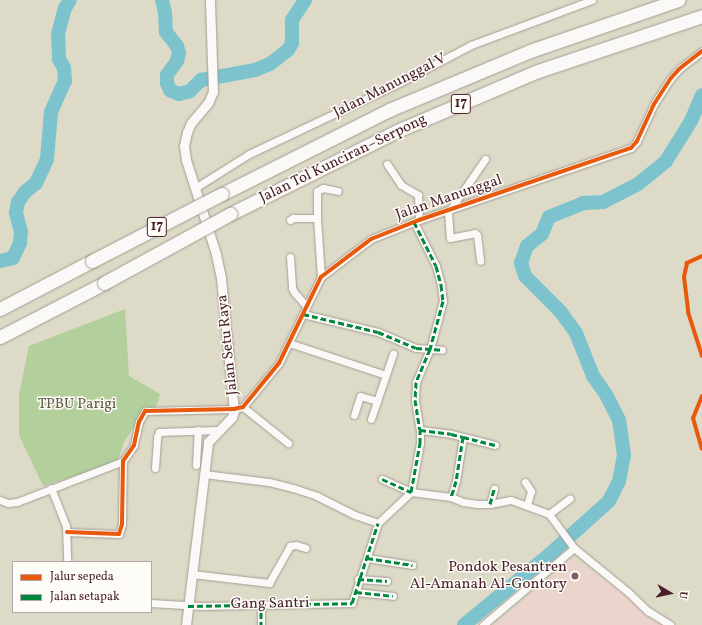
<!DOCTYPE html>
<meta charset="utf-8">
<style>
body{margin:0}
#map{position:relative;width:702px;height:625px;overflow:hidden;background:#dddac7;font-family:Vollkorn,serif}
div>[style]{position:absolute}
.built>*{inset:0;background:#ebd4cb}
.green>*{inset:0;background:#b2cf9c}
.river>*{height:14px;margin:-7px;padding:0 7px;transform-origin:7px;border-radius:7px;background:#7cc3cd}
.roads{filter:drop-shadow(0 0 1px #a49d93) drop-shadow(0 0 1px #a49d93)}
.minor>*{height:7px;margin:-3.5px;padding:0 3.5px;transform-origin:3.5px;border-radius:3.5px;background:#faf9f7}
.tertiary>*{height:9px;margin:-4.5px;padding:0 4.5px;transform-origin:4.5px;border-radius:4.5px;background:#faf9f7}
.motorway>*{height:13px;margin:-6.5px;padding:0 6.5px;transform-origin:6.5px;border-radius:6.5px;background:#faf9f7}
.bridges{filter:drop-shadow(0 0 1px #a49d93) drop-shadow(0 0 1px #a49d93)}
.motorway-bridge>*{height:13px;margin:-6.5px;padding:0 6.5px;transform-origin:6.5px;border-radius:6.5px;background:#faf9f7}
.quiet>*{height:3px;margin-top:-1.5px;transform-origin:0;background:repeating-linear-gradient(90deg,#00873e 0 6px,transparent 0 9px)}
.cycleway>*{height:4px;margin:-2px;padding:0 2px;transform-origin:2px;border-radius:2px;background:#e8590c}
.dots>*{width:11px;height:11px;translate:-50% -50%;box-sizing:border-box;border:2px solid #fdfcf7;border-radius:50%}
span{translate:-50% -50%;white-space:nowrap;text-align:center;line-height:1.15;-webkit-text-stroke:3px #fdfcf7;paint-order:stroke}
.shield-label span{padding:1px 3px;background:#fdfcf7;border:1px solid;border-radius:3px;-webkit-text-stroke-width:0}
.shield-label{font-size:14px;color:#4a1f2b;font-weight:700}
.street-label{font-size:15px;color:#4a1f2b}
.park-label{font-size:15px;color:#625946}
.poi-label{font-size:15px;color:#4a1f2b}
.right{translate:-100% -50%;text-align:right}
.legend{position:absolute;left:12px;top:561px;width:140px;height:52px;box-sizing:border-box;background:#fdfcf7;border:1px solid #b5a4a5;margin:0;padding:5px 7px;list-style:none;font-size:12px;color:#4a1f2b}
.legend li{display:flex;align-items:center;gap:8px;height:20px}
.legend b{width:20px;border:1px solid #b5a4a5}
.north{position:absolute;left:650px;top:573px;width:40px;height:40px;-webkit-text-stroke:3px #fdfcf7;paint-order:stroke;rotate:99deg;font-size:11px;font-weight:700;line-height:16px;text-align:center;color:#4a1f2b}
.north::after{content:'';display:block;margin:auto;width:14px;height:18px;background:#4a1f2b;clip-path:polygon(50% 0,100% 100%,50% 72%,0 100%)}
</style>
<div id="map">
<div class="built">
<i style="clip-path:polygon(571px 559px,627px 593px,667px 625px,494px 625px)"></i>
</div>
<div class="green">
<i style="clip-path:polygon(125px 309px,129px 376px,160px 394px,155px 410px,143px 412px,123px 444px,118px 460px,107px 466px,43px 486px,19px 435px,19px 395px,29px 346px)"></i>
</div>
<div class="river">
<i style="left:162px;top:0;width:13px;rotate:77deg"></i>
<i style="left:165px;top:13px;width:19px;rotate:87deg"></i>
<i style="left:166px;top:32px;width:18px;rotate:52deg"></i>
<i style="left:177px;top:46px;width:7px;rotate:74deg"></i>
<i style="left:179px;top:53px;width:8px;rotate:104deg"></i>
<i style="left:177px;top:61px;width:17px;rotate:126deg"></i>
<i style="left:167px;top:75px;width:8px;rotate:90deg"></i>
<i style="left:167px;top:83px;width:8px;rotate:67deg"></i>
<i style="left:170px;top:90px;width:10px;rotate:24deg"></i>
<i style="left:179px;top:94px;width:11px;rotate:-15deg"></i>
<i style="left:190px;top:91px;width:16px;rotate:-45deg"></i>
<i style="left:201px;top:80px;width:55px;rotate:-10.5deg"></i>
<i style="left:255px;top:70px;width:16px;rotate:-22deg"></i>
<i style="left:270px;top:64px;width:23px;rotate:-38deg"></i>
<i style="left:288px;top:50px;width:8px;rotate:-60deg"></i>
<i style="left:292px;top:43px;width:23px;rotate:-90deg"></i>
<i style="left:292px;top:20px;width:24px;rotate:-57deg"></i>
<i style="left:0;top:261px;width:13px;rotate:-13deg"></i>
<i style="left:13px;top:258px;width:17px;rotate:-65deg"></i>
<i style="left:20px;top:243px;width:11px;rotate:-85deg"></i>
<i style="left:21px;top:232px;width:20px;rotate:-105deg"></i>
<i style="left:16px;top:213px;width:11px;rotate:-80deg"></i>
<i style="left:18px;top:202px;width:12px;rotate:-55deg"></i>
<i style="left:25px;top:192px;width:14px;rotate:-39deg"></i>
<i style="left:36px;top:183px;width:26px;rotate:-65deg"></i>
<i style="left:47px;top:159px;width:47px;rotate:-85.1deg"></i>
<i style="left:51px;top:112px;width:34px;rotate:-66deg"></i>
<i style="left:65px;top:81px;width:13px;rotate:-94deg"></i>
<i style="left:64px;top:68px;width:10px;rotate:-119deg"></i>
<i style="left:59px;top:59px;width:25px;rotate:-92deg"></i>
<i style="left:58px;top:34px;width:27px;rotate:-75deg"></i>
<i style="left:65px;top:8px;width:9px;rotate:-58deg"></i>
<i style="left:464px;top:625px;width:112px;rotate:-39.5deg"></i>
<i style="left:550px;top:554px;width:79px;rotate:-41.9deg"></i>
<i style="left:609px;top:501px;width:22px;rotate:-63deg"></i>
<i style="left:619px;top:481px;width:26px;rotate:-79deg"></i>
<i style="left:624px;top:455px;width:35px;rotate:-98deg"></i>
<i style="left:619px;top:420px;width:27px;rotate:-117deg"></i>
<i style="left:607px;top:396px;width:24px;rotate:-125deg"></i>
<i style="left:593px;top:376px;width:46px;rotate:-111.6deg"></i>
<i style="left:576px;top:333px;width:27px;rotate:-126deg"></i>
<i style="left:560px;top:311px;width:49px;rotate:-135deg"></i>
<i style="left:525px;top:276px;width:14px;rotate:-107deg"></i>
<i style="left:521px;top:263px;width:18px;rotate:-71deg"></i>
<i style="left:527px;top:246px;width:19px;rotate:-39deg"></i>
<i style="left:542px;top:234px;width:18px;rotate:-68deg"></i>
<i style="left:549px;top:217px;width:37px;rotate:-22deg"></i>
<i style="left:583px;top:203px;width:20px;rotate:-3deg"></i>
<i style="left:603px;top:202px;width:39px;rotate:-27deg"></i>
<i style="left:638px;top:184px;width:36px;rotate:-39deg"></i>
<i style="left:666px;top:161px;width:47px;rotate:-58deg"></i>
<i style="left:691px;top:121px;width:28px;rotate:-67deg"></i>
</div>
<div class="roads">
<div class="minor">
<i style="left:387px;top:164px;width:25px;rotate:56deg"></i>
<i style="left:401px;top:185px;width:20px;rotate:30deg"></i>
<i style="left:418px;top:195px;width:25px;rotate:88deg"></i>
<i style="left:195px;top:188px;width:64px;rotate:-32.2deg"></i>
<i style="left:249px;top:154px;width:168px;rotate:-25.3deg"></i>
<i style="left:401px;top:82px;width:79px;rotate:-27.9deg"></i>
<i style="left:471px;top:45px;width:129px;rotate:-20.4deg"></i>
<i style="left:450px;top:210px;width:62px;rotate:-55.5deg"></i>
<i style="left:448px;top:211px;width:27px;rotate:86deg"></i>
<i style="left:450px;top:238px;width:25px;rotate:-11deg"></i>
<i style="left:475px;top:233px;width:3px;rotate:45deg"></i>
<i style="left:477px;top:235px;width:26px;rotate:83deg"></i>
<i style="left:290px;top:220px;width:4px;rotate:-34deg"></i>
<i style="left:293px;top:218px;width:24px"></i>
<i style="left:414px;top:222px;width:49px;rotate:63.4deg"></i>
<i style="left:436px;top:266px;width:20px;rotate:75deg"></i>
<i style="left:441px;top:285px;width:16px;rotate:83deg"></i>
<i style="left:443px;top:301px;width:50px;rotate:105.2deg"></i>
<i style="left:430px;top:349px;width:36px;rotate:113deg"></i>
<i style="left:416px;top:382px;width:18px;rotate:93deg"></i>
<i style="left:415px;top:400px;width:30px;rotate:81deg"></i>
<i style="left:420px;top:430px;width:31px;rotate:7deg"></i>
<i style="left:451px;top:434px;width:12px;rotate:14deg"></i>
<i style="left:463px;top:437px;width:45px;rotate:99deg"></i>
<i style="left:456px;top:481px;width:17px;rotate:107deg"></i>
<i style="left:290px;top:257px;width:31px;rotate:86deg"></i>
<i style="left:292px;top:288px;width:4px;rotate:63deg"></i>
<i style="left:294px;top:292px;width:18px;rotate:49deg"></i>
<i style="left:321px;top:277px;width:59px;rotate:-93.9deg"></i>
<i style="left:317px;top:218px;width:27px;rotate:-90deg"></i>
<i style="left:317px;top:191px;width:7px;rotate:-27deg"></i>
<i style="left:323px;top:188px;width:15px;rotate:11deg"></i>
<i style="left:303px;top:314px;width:77px;rotate:13.5deg"></i>
<i style="left:378px;top:332px;width:41px;rotate:22.8deg"></i>
<i style="left:416px;top:348px;width:26px;rotate:4deg"></i>
<i style="left:289px;top:343px;width:102px;rotate:18.3deg"></i>
<i style="left:243px;top:407px;width:58px;rotate:38.7deg"></i>
<i style="left:354px;top:415px;width:20px;rotate:-72deg"></i>
<i style="left:360px;top:396px;width:18px;rotate:16deg"></i>
<i style="left:371px;top:419px;width:69px;rotate:-71.3deg"></i>
<i style="left:463px;top:437px;width:33px;rotate:14deg"></i>
<i style="left:196px;top:465px;width:35px;rotate:-87deg"></i>
<i style="left:155px;top:468px;width:31px;rotate:-86deg"></i>
<i style="left:157px;top:437px;width:5px;rotate:-68deg"></i>
<i style="left:159px;top:432px;width:59px;rotate:-1.9deg"></i>
<i style="left:204px;top:474px;width:65px;rotate:7deg"></i>
<i style="left:269px;top:482px;width:25px;rotate:14deg"></i>
<i style="left:293px;top:488px;width:25px;rotate:18deg"></i>
<i style="left:317px;top:496px;width:42px;rotate:26.6deg"></i>
<i style="left:355px;top:515px;width:24px;rotate:19deg"></i>
<i style="left:378px;top:523px;width:45px;rotate:-43.2deg"></i>
<i style="left:411px;top:492px;width:40px;rotate:7.1deg"></i>
<i style="left:451px;top:497px;width:13px;rotate:23deg"></i>
<i style="left:463px;top:502px;width:14px;rotate:8deg"></i>
<i style="left:477px;top:504px;width:13px"></i>
<i style="left:490px;top:504px;width:21px;rotate:-11deg"></i>
<i style="left:511px;top:500px;width:40px;rotate:20.2deg"></i>
<i style="left:549px;top:514px;width:42px;rotate:53.7deg"></i>
<i style="left:574px;top:548px;width:70px;rotate:39.2deg"></i>
<i style="left:628px;top:592px;width:28px;rotate:44deg"></i>
<i style="left:648px;top:611px;width:26px;rotate:32deg"></i>
<i style="left:382px;top:479px;width:32px;rotate:24deg"></i>
<i style="left:411px;top:492px;width:50px;rotate:-79.6deg"></i>
<i style="left:420px;top:443px;width:13px;rotate:-90deg"></i>
<i style="left:525px;top:482px;width:11px;rotate:56deg"></i>
<i style="left:531px;top:491px;width:15px;rotate:106deg"></i>
<i style="left:51px;top:488px;width:41px;rotate:68.5deg"></i>
<i style="left:66px;top:526px;width:36px;rotate:88deg"></i>
<i style="left:0;top:500px;width:9px;rotate:21deg"></i>
<i style="left:8px;top:503px;width:9px;rotate:-6deg"></i>
<i style="left:17px;top:502px;width:114px;rotate:-21.1deg"></i>
<i style="left:490px;top:504px;width:16px;rotate:-75deg"></i>
<i style="left:549px;top:514px;width:26px;rotate:-37deg"></i>
<i style="left:67px;top:532px;width:52px;rotate:2.2deg"></i>
<i style="left:119px;top:534px;width:10px;rotate:-73deg"></i>
<i style="left:122px;top:524px;width:63px;rotate:-89.1deg"></i>
<i style="left:123px;top:461px;width:19px;rotate:-55deg"></i>
<i style="left:134px;top:445px;width:24px;rotate:-78deg"></i>
<i style="left:139px;top:422px;width:13px;rotate:-61deg"></i>
<i style="left:145px;top:411px;width:89px;rotate:-1.3deg"></i>
<i style="left:234px;top:409px;width:9px;rotate:-13deg"></i>
<i style="left:243px;top:407px;width:57px;rotate:-50.7deg"></i>
<i style="left:279px;top:363px;width:96px;rotate:-64deg"></i>
<i style="left:321px;top:277px;width:63px;rotate:-37.2deg"></i>
<i style="left:371px;top:239px;width:52px;rotate:-21.6deg"></i>
<i style="left:419px;top:220px;width:224px;rotate:-18.8deg"></i>
<i style="left:631px;top:148px;width:9px;rotate:-49deg"></i>
<i style="left:637px;top:141px;width:41px;rotate:-65.3deg"></i>
<i style="left:654px;top:104px;width:31px;rotate:-57deg"></i>
<i style="left:671px;top:78px;width:12px;rotate:-48deg"></i>
<i style="left:679px;top:69px;width:29px;rotate:-38deg"></i>
<i style="left:367px;top:558px;width:46px;rotate:8.8deg"></i>
<i style="left:192px;top:574px;width:78px;rotate:6.7deg"></i>
<i style="left:269px;top:583px;width:43px;rotate:-60.4deg"></i>
<i style="left:290px;top:546px;width:6px;rotate:-9deg"></i>
<i style="left:296px;top:545px;width:10px;rotate:17deg"></i>
<i style="left:358px;top:579px;width:29px;rotate:4deg"></i>
<i style="left:356px;top:592px;width:37px;rotate:6deg"></i>
<i style="left:151px;top:603px;width:50px;rotate:3.4deg"></i>
<i style="left:201px;top:606px;width:151px;rotate:-1.1deg"></i>
<i style="left:352px;top:603px;width:84px;rotate:-72deg"></i>
<i style="left:261px;top:604px;width:21px;rotate:90deg"></i>
<i style="left:483px;top:625px;width:119px;rotate:-40.2deg"></i>
</div>
<div class="tertiary">
<i style="left:186px;top:625px;width:184px;rotate:-83.1deg"></i>
<i style="left:208px;top:442px;width:35px;rotate:-46deg"></i>
<i style="left:232px;top:417px;width:6px;rotate:-72deg"></i>
<i style="left:234px;top:411px;width:134px;rotate:-95.6deg"></i>
<i style="left:221px;top:278px;width:25px;rotate:-102deg"></i>
<i style="left:216px;top:254px;width:99px;rotate:-107.7deg"></i>
<i style="left:186px;top:160px;width:14px;rotate:-98deg"></i>
<i style="left:184px;top:146px;width:14px;rotate:-78deg"></i>
<i style="left:187px;top:132px;width:10px;rotate:-66deg"></i>
<i style="left:191px;top:123px;width:26px;rotate:-50deg"></i>
<i style="left:208px;top:103px;width:12px;rotate:-66deg"></i>
<i style="left:213px;top:92px;width:92px;rotate:-91.9deg"></i>
</div>
<div class="motorway">
<i style="left:222px;top:194px;width:187px;rotate:-26.7deg"></i>
<i style="left:389px;top:110px;width:153px;rotate:-22.7deg"></i>
<i style="left:530px;top:51px;width:157px;rotate:-19deg"></i>
<i style="left:230px;top:214px;width:186px;rotate:-26.4deg"></i>
<i style="left:397px;top:131px;width:153px;rotate:-23.1deg"></i>
<i style="left:538px;top:71px;width:173px;rotate:-18.5deg"></i>
<i style="left:0;top:309px;width:104px;rotate:-27.6deg"></i>
<i style="left:0;top:337px;width:117px;rotate:-27.4deg"></i>
</div>
</div>
<div class="bridges">
<div class="motorway-bridge">
<i style="left:92px;top:261px;width:146px;rotate:-27.3deg"></i>
<i style="left:104px;top:283px;width:144px;rotate:-28.7deg"></i>
</div>
</div>
<div class="quiet">
<i style="left:414px;top:222px;width:49px;rotate:63.4deg"></i>
<i style="left:436px;top:266px;width:20px;rotate:75deg"></i>
<i style="left:441px;top:285px;width:16px;rotate:83deg"></i>
<i style="left:443px;top:301px;width:50px;rotate:105.2deg"></i>
<i style="left:430px;top:349px;width:36px;rotate:113deg"></i>
<i style="left:416px;top:382px;width:18px;rotate:93deg"></i>
<i style="left:415px;top:400px;width:30px;rotate:81deg"></i>
<i style="left:420px;top:430px;width:31px;rotate:7deg"></i>
<i style="left:451px;top:434px;width:12px;rotate:14deg"></i>
<i style="left:463px;top:437px;width:45px;rotate:99deg"></i>
<i style="left:456px;top:481px;width:17px;rotate:107deg"></i>
<i style="left:303px;top:314px;width:77px;rotate:13.5deg"></i>
<i style="left:378px;top:332px;width:41px;rotate:22.8deg"></i>
<i style="left:416px;top:348px;width:26px;rotate:4deg"></i>
<i style="left:463px;top:437px;width:33px;rotate:14deg"></i>
<i style="left:382px;top:479px;width:32px;rotate:24deg"></i>
<i style="left:411px;top:492px;width:50px;rotate:-79.6deg"></i>
<i style="left:420px;top:443px;width:13px;rotate:-90deg"></i>
<i style="left:490px;top:504px;width:16px;rotate:-75deg"></i>
<i style="left:367px;top:558px;width:46px;rotate:8.8deg"></i>
<i style="left:358px;top:579px;width:29px;rotate:4deg"></i>
<i style="left:356px;top:592px;width:37px;rotate:6deg"></i>
<i style="left:261px;top:604px;width:21px;rotate:90deg"></i>
<i style="left:188px;top:606px;width:164px;rotate:-1deg"></i>
<i style="left:352px;top:603px;width:84px;rotate:-72deg"></i>
</div>
<div class="cycleway">
<i style="left:702px;top:256px;width:17px;rotate:155deg"></i>
<i style="left:687px;top:263px;width:14px;rotate:102deg"></i>
<i style="left:684px;top:277px;width:35px;rotate:83deg"></i>
<i style="left:688px;top:312px;width:46px;rotate:72.3deg"></i>
<i style="left:702px;top:396px;width:24px;rotate:112deg"></i>
<i style="left:693px;top:418px;width:32px;rotate:74deg"></i>
<i style="left:67px;top:532px;width:52px;rotate:2.2deg"></i>
<i style="left:119px;top:534px;width:10px;rotate:-73deg"></i>
<i style="left:122px;top:524px;width:63px;rotate:-89.1deg"></i>
<i style="left:123px;top:461px;width:19px;rotate:-55deg"></i>
<i style="left:134px;top:445px;width:24px;rotate:-78deg"></i>
<i style="left:139px;top:422px;width:13px;rotate:-61deg"></i>
<i style="left:145px;top:411px;width:89px;rotate:-1.3deg"></i>
<i style="left:234px;top:409px;width:9px;rotate:-13deg"></i>
<i style="left:243px;top:407px;width:57px;rotate:-50.7deg"></i>
<i style="left:279px;top:363px;width:96px;rotate:-64deg"></i>
<i style="left:321px;top:277px;width:63px;rotate:-37.2deg"></i>
<i style="left:371px;top:239px;width:52px;rotate:-21.6deg"></i>
<i style="left:419px;top:220px;width:224px;rotate:-18.8deg"></i>
<i style="left:631px;top:148px;width:9px;rotate:-49deg"></i>
<i style="left:637px;top:141px;width:41px;rotate:-65.3deg"></i>
<i style="left:654px;top:104px;width:31px;rotate:-57deg"></i>
<i style="left:671px;top:78px;width:12px;rotate:-48deg"></i>
<i style="left:679px;top:69px;width:29px;rotate:-38deg"></i>
</div>
<div class="dots">
<i style="left:575px;top:576px;background:#7d6062"></i>
</div>
<div class="shield-label">
<span style="left:461px;top:104px">17</span>
<span style="left:157px;top:227px">17</span>
</div>
<div class="street-label">
<span style="left:390px;top:86px;rotate:-27deg">Jalan Manunggal V</span>
<span style="left:343px;top:159px;rotate:-26deg">Jalan Tol Kunciran–Serpong</span>
<span style="left:449px;top:198px;rotate:-19deg">Jalan Manunggal</span>
<span style="left:228px;top:345px;rotate:-96deg">Jalan Setu Raya</span>
<span style="left:270px;top:604px;rotate:-1deg">Gang Santri</span>
</div>
<div class="park-label">
<span style="left:77px;top:405px">TPBU Parigi</span>
</div>
<div class="poi-label">
<span class="right" style="left:567px;top:576px">Pondok Pesantren<br>Al-Amanah Al-Gontory</span>
</div>
<ul class="legend">
<li><b style="height:5px;background:#e8590c"></b>Jalur sepeda</li>
<li><b style="height:5px;background:#00873e"></b>Jalan setapak</li>
</ul>
<div class="north">U</div>
</div>
